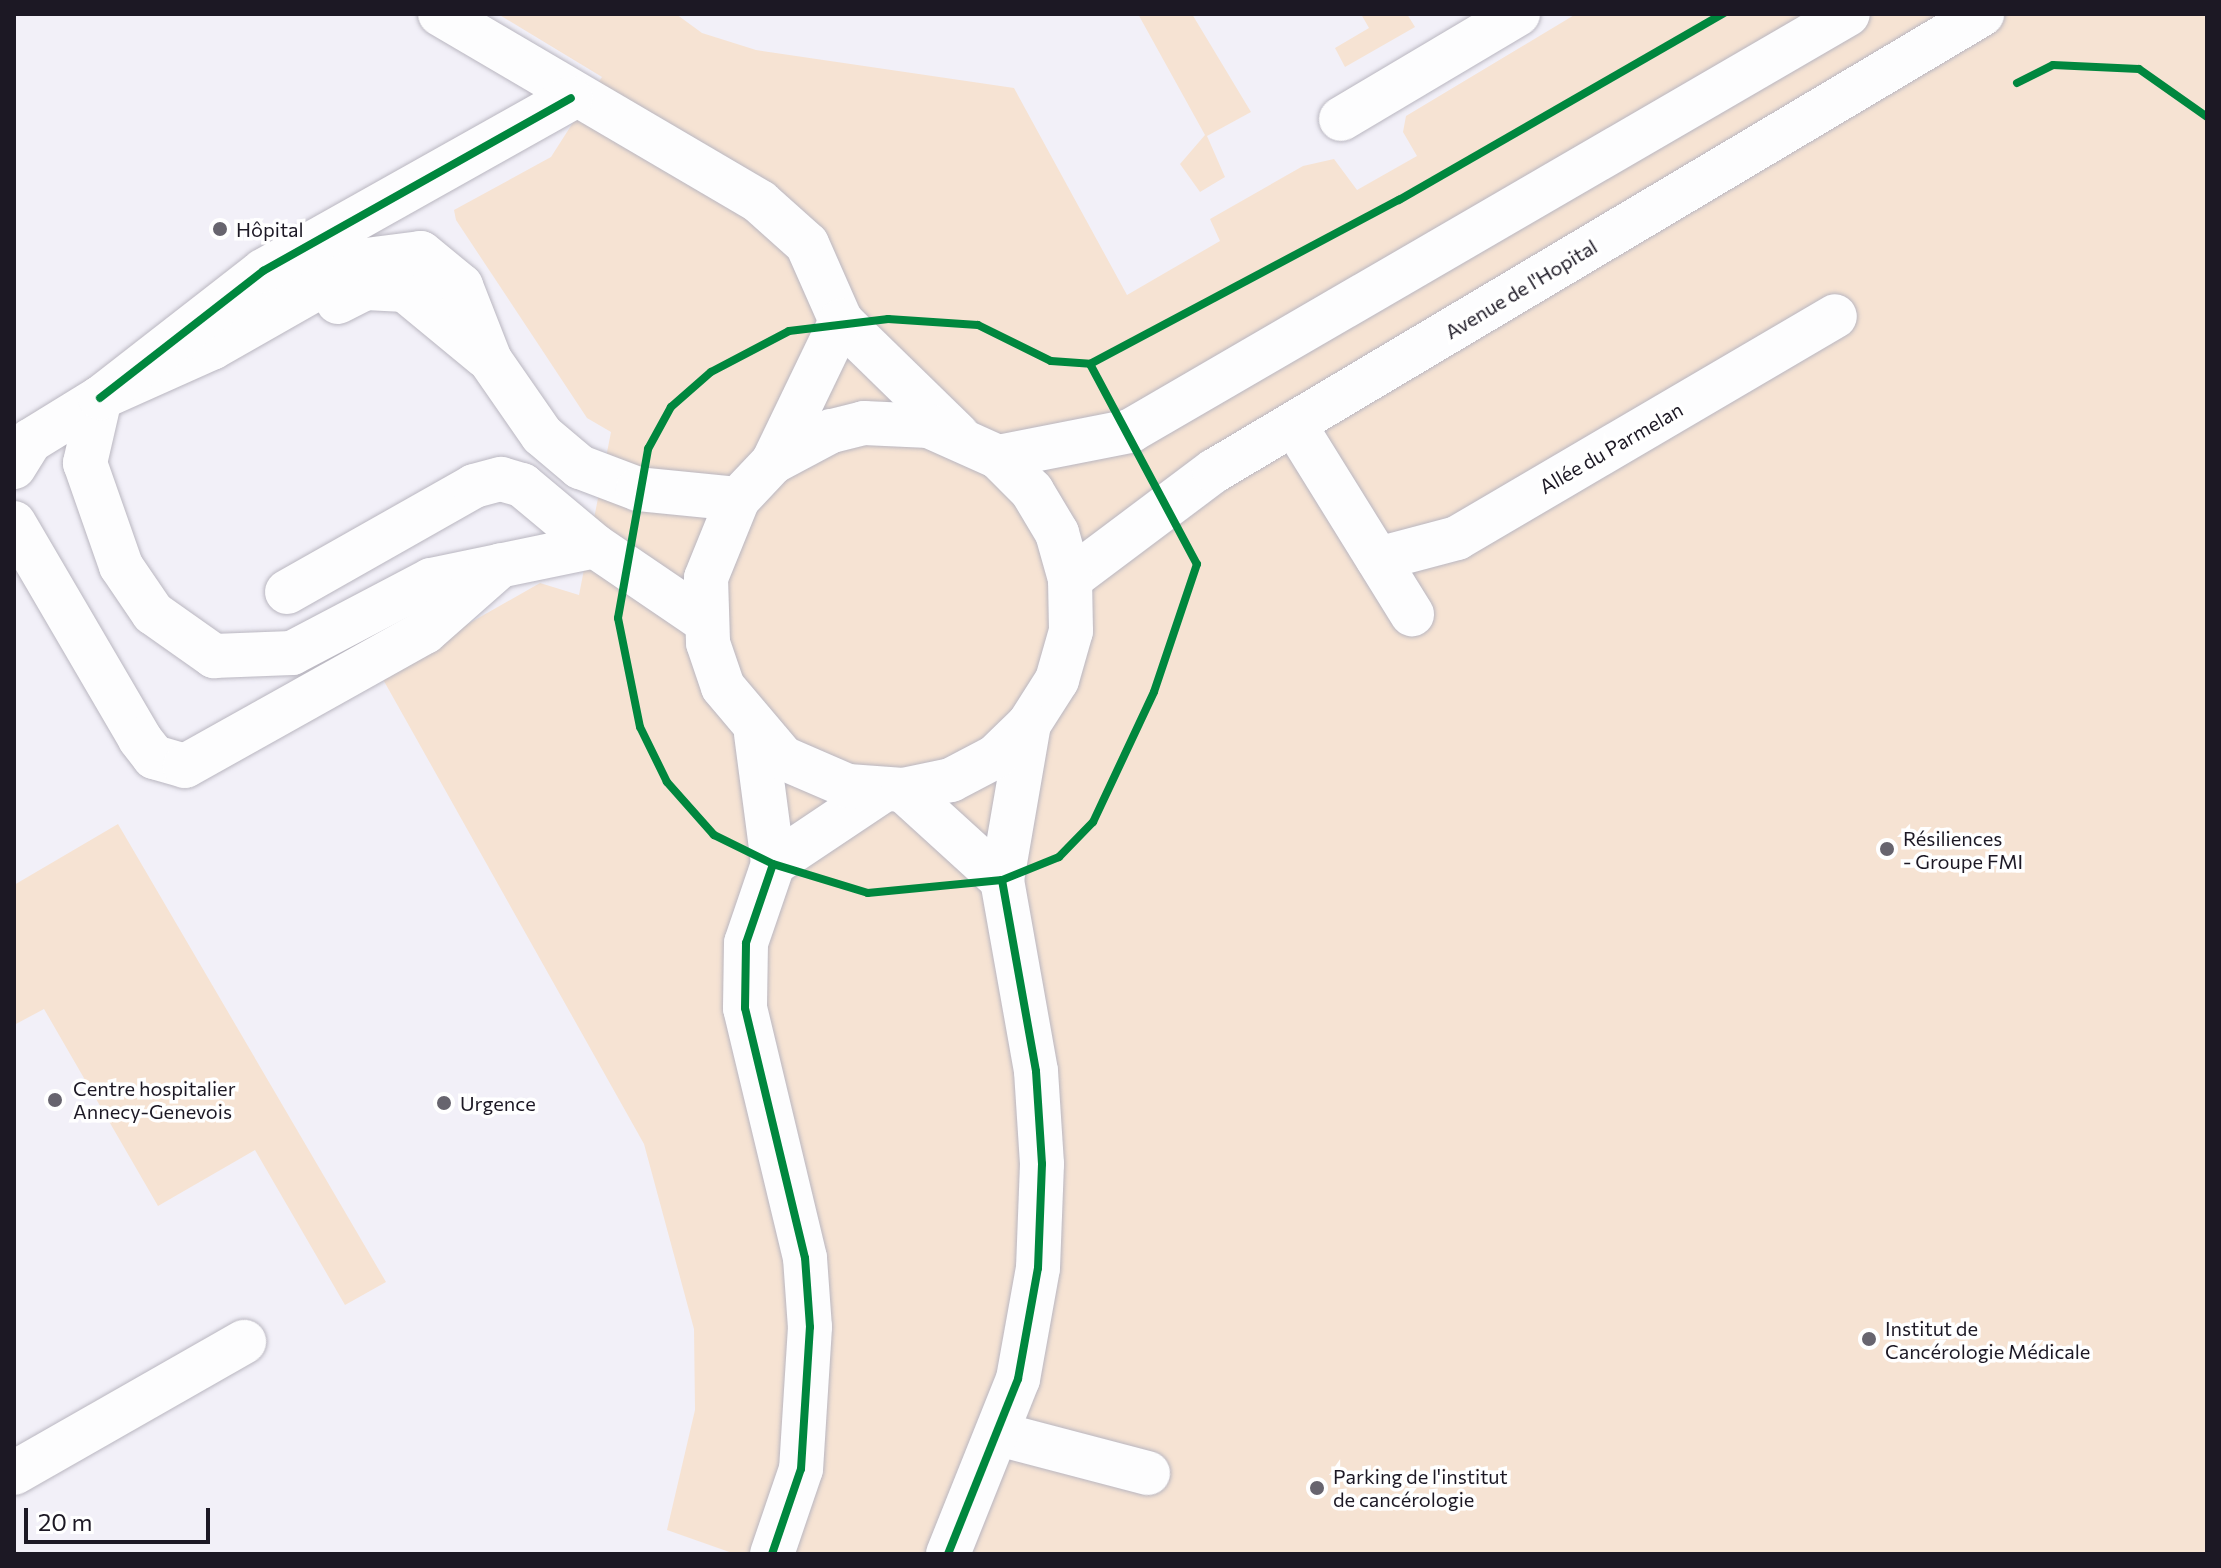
<!DOCTYPE html>
<meta charset="utf-8">
<style>
body{margin:0}
#map{position:relative;width:2221px;height:1568px;overflow:hidden;background:#f2f0f8;font-family:Commissioner,sans-serif}
div>[style]{position:absolute}
.green>*{inset:0;background:#f6e3d3}
.roads{filter:drop-shadow(0 0 2px #b9b6c0) drop-shadow(0 0 2px #b9b6c0)}
.minor>*{height:44px;margin:-22px;padding:0 22px;transform-origin:22px;border-radius:22px;background:#fdfdfe}
.cycleway>*{height:8px;margin:-4px;padding:0 4px;transform-origin:4px;border-radius:4px;background:#00873e}
.dots>*{width:22px;height:22px;translate:-50% -50%;box-sizing:border-box;border:4px solid #fff;border-radius:50%}
span{translate:-50% -50%;white-space:nowrap;text-align:center;line-height:1.15;-webkit-text-stroke:7px #fff;paint-order:stroke}
.poi-label{font-size:20px;color:#1c1824}
.left{translate:0 -50%;text-align:left}
.street-label{font-size:20px;color:#1c1824}
.frame{position:absolute;inset:0;border:16px solid #1c1824;pointer-events:none}
.scale{position:absolute;left:24px;top:1508px;width:186px;height:36px;box-sizing:border-box;border:4px solid #1c1824;border-top:0;padding-left:10px;font-size:24px;line-height:28px;white-space:nowrap;color:#1c1824;-webkit-text-stroke:6px #fff;paint-order:stroke}
</style>
<div id="map">
<div class="green">
<i style="clip-path:polygon(498px 14px,676px 14px,702px 33px,756px 50px,1014px 88px,1127px 295px,1220px 241px,1210px 219px,1303px 166px,1334px 159px,1357px 190px,1417px 156px,1403px 132px,1406px 116px,1576px 14px,2207px 14px,2207px 1554px,735px 1554px,667px 1530px,695px 1410px,694px 1329px,644px 1144px,380px 674px,540px 583px,579px 595px,611px 432px,587px 418px,456px 220px,454px 210px,551px 157px,602px 77px)"></i>
<i style="clip-path:polygon(1138px 14px,1192px 14px,1251px 112px,1207px 136px,1225px 177px,1200px 192px,1180px 164px,1205px 135px)"></i>
<i style="clip-path:polygon(1361px 14px,1407px 14px,1415px 27px,1345px 67px,1335px 48px,1369px 28px)"></i>
<i style="clip-path:polygon(118px 824px,386px 1282px,345px 1305px,255px 1150px,158px 1206px,44px 1009px,14px 1025px,14px 885px)"></i>
</div>
<div class="roads">
<div class="minor">
<i style="left:440px;top:14px;width:371px;rotate:30.4deg"></i>
<i style="left:760px;top:202px;width:63px;rotate:41.8deg"></i>
<i style="left:807px;top:244px;width:84px;rotate:66.2deg"></i>
<i style="left:841px;top:321px;width:163px;rotate:44.3deg"></i>
<i style="left:1341px;top:119px;width:206px;rotate:-30.7deg"></i>
<i style="left:338px;top:302px;width:31px;rotate:-27deg"></i>
<i style="left:366px;top:288px;width:39px;rotate:3deg"></i>
<i style="left:405px;top:290px;width:104px;rotate:39.5deg"></i>
<i style="left:100px;top:398px;width:67px;rotate:103deg"></i>
<i style="left:85px;top:463px;width:109px;rotate:70.7deg"></i>
<i style="left:121px;top:566px;width:57px;rotate:55.8deg"></i>
<i style="left:153px;top:613px;width:75px;rotate:35.2deg"></i>
<i style="left:214px;top:656px;width:78px;rotate:-2.2deg"></i>
<i style="left:292px;top:653px;width:157px;rotate:-27.7deg"></i>
<i style="left:431px;top:580px;width:167px;rotate:-11.7deg"></i>
<i style="left:595px;top:546px;width:132px;rotate:34.2deg"></i>
<i style="left:100px;top:398px;width:123px;rotate:-24.1deg"></i>
<i style="left:212px;top:348px;width:177px;rotate:-29.7deg"></i>
<i style="left:366px;top:260px;width:55px;rotate:-7.3deg"></i>
<i style="left:421px;top:253px;width:52px;rotate:39.5deg"></i>
<i style="left:461px;top:286px;width:79px;rotate:68.6deg"></i>
<i style="left:490px;top:360px;width:91px;rotate:55.3deg"></i>
<i style="left:542px;top:435px;width:50px;rotate:40.1deg"></i>
<i style="left:580px;top:467px;width:62px;rotate:20.8deg"></i>
<i style="left:638px;top:489px;width:100px;rotate:5.7deg"></i>
<i style="left:1294px;top:424px;width:224px;rotate:58.2deg"></i>
<i style="left:998px;top:457px;width:135px;rotate:-11.1deg"></i>
<i style="left:1130px;top:431px;width:830px;rotate:-30.15deg"></i>
<i style="left:773px;top:462px;width:157px;rotate:-64.3deg"></i>
<i style="left:14px;top:467px;width:31px;rotate:-58deg"></i>
<i style="left:30px;top:441px;width:82px;rotate:-31.6deg"></i>
<i style="left:100px;top:398px;width:207px;rotate:-37.9deg"></i>
<i style="left:263px;top:271px;width:353px;rotate:-29.3deg"></i>
<i style="left:14px;top:523px;width:250px;rotate:59.7deg"></i>
<i style="left:140px;top:739px;width:23px;rotate:52deg"></i>
<i style="left:154px;top:757px;width:32px;rotate:16deg"></i>
<i style="left:185px;top:766px;width:275px;rotate:-29.2deg"></i>
<i style="left:425px;top:632px;width:101px;rotate:-41.4deg"></i>
<i style="left:1378px;top:559px;width:82px;rotate:-14.9deg"></i>
<i style="left:1457px;top:538px;width:438px;rotate:-30.4deg"></i>
<i style="left:1070px;top:579px;width:180px;rotate:-36.9deg"></i>
<i style="left:1214px;top:471px;width:894px;rotate:-30.75deg"></i>
<i style="left:287px;top:592px;width:215px;rotate:-29.5deg"></i>
<i style="left:474px;top:486px;width:28px;rotate:-15deg"></i>
<i style="left:501px;top:479px;width:22px;rotate:16deg"></i>
<i style="left:522px;top:485px;width:95px;rotate:39.9deg"></i>
<i style="left:756px;top:734px;width:131px;rotate:82.5deg"></i>
<i style="left:773px;top:864px;width:83px;rotate:108.9deg"></i>
<i style="left:746px;top:943px;width:65px;rotate:90.9deg"></i>
<i style="left:745px;top:1008px;width:257px;rotate:76.5deg"></i>
<i style="left:805px;top:1258px;width:69px;rotate:85.9deg"></i>
<i style="left:810px;top:1327px;width:142px;rotate:93.6deg"></i>
<i style="left:801px;top:1469px;width:90px;rotate:108.8deg"></i>
<i style="left:903px;top:790px;width:134px;rotate:42.3deg"></i>
<i style="left:773px;top:864px;width:131px;rotate:-33.8deg"></i>
<i style="left:999px;top:1434px;width:154px;rotate:14.7deg"></i>
<i style="left:14px;top:1473px;width:265px;rotate:-29.7deg"></i>
<i style="left:948px;top:1554px;width:188px;rotate:-68.2deg"></i>
<i style="left:1018px;top:1379px;width:113px;rotate:-79.8deg"></i>
<i style="left:1038px;top:1268px;width:104px;rotate:-87.8deg"></i>
<i style="left:1042px;top:1164px;width:93px;rotate:-93.7deg"></i>
<i style="left:1036px;top:1071px;width:194px;rotate:-100.1deg"></i>
<i style="left:1002px;top:880px;width:158px;rotate:-80.2deg"></i>
<i style="left:1029px;top:724px;width:52px;rotate:-57.5deg"></i>
<i style="left:1057px;top:680px;width:51px;rotate:-74.1deg"></i>
<i style="left:1071px;top:631px;width:52px;rotate:-91.1deg"></i>
<i style="left:1070px;top:579px;width:48px;rotate:-105.8deg"></i>
<i style="left:1057px;top:533px;width:49px;rotate:-120.8deg"></i>
<i style="left:1032px;top:491px;width:48px;rotate:-135deg"></i>
<i style="left:998px;top:457px;width:76px;rotate:-155.8deg"></i>
<i style="left:929px;top:426px;width:65px;rotate:-177.4deg"></i>
<i style="left:864px;top:423px;width:34px;rotate:166deg"></i>
<i style="left:831px;top:431px;width:66px;rotate:151.9deg"></i>
<i style="left:773px;top:462px;width:51px;rotate:133.4deg"></i>
<i style="left:738px;top:499px;width:85px;rotate:112.1deg"></i>
<i style="left:706px;top:578px;width:65px;rotate:88.2deg"></i>
<i style="left:708px;top:643px;width:46px;rotate:71.2deg"></i>
<i style="left:723px;top:687px;width:93px;rotate:49.8deg"></i>
<i style="left:783px;top:758px;width:71px;rotate:23.3deg"></i>
<i style="left:848px;top:786px;width:55px;rotate:4.2deg"></i>
<i style="left:903px;top:790px;width:49px;rotate:-11.8deg"></i>
<i style="left:951px;top:780px;width:50px;rotate:-27.6deg"></i>
<i style="left:995px;top:757px;width:47px;rotate:-44.1deg"></i>
</div>
</div>
<div class="cycleway">
<i style="left:2017px;top:83px;width:40px;rotate:-26.6deg"></i>
<i style="left:2053px;top:65px;width:86px;rotate:2.7deg"></i>
<i style="left:2139px;top:69px;width:83px;rotate:35.2deg"></i>
<i style="left:1090px;top:364px;width:227px;rotate:61.9deg"></i>
<i style="left:1197px;top:564px;width:135px;rotate:108.6deg"></i>
<i style="left:1154px;top:692px;width:144px;rotate:115.1deg"></i>
<i style="left:1093px;top:822px;width:49px;rotate:134.2deg"></i>
<i style="left:1059px;top:857px;width:61px;rotate:158deg"></i>
<i style="left:1002px;top:880px;width:135px;rotate:174.5deg"></i>
<i style="left:868px;top:893px;width:99px;rotate:-163deg"></i>
<i style="left:773px;top:864px;width:66px;rotate:-153.8deg"></i>
<i style="left:714px;top:835px;width:71px;rotate:-131.6deg"></i>
<i style="left:667px;top:782px;width:61px;rotate:-116.1deg"></i>
<i style="left:640px;top:727px;width:111px;rotate:-101.4deg"></i>
<i style="left:618px;top:618px;width:172px;rotate:-79.9deg"></i>
<i style="left:648px;top:449px;width:48px;rotate:-61.3deg"></i>
<i style="left:671px;top:407px;width:53px;rotate:-41.2deg"></i>
<i style="left:711px;top:372px;width:88px;rotate:-27.7deg"></i>
<i style="left:789px;top:331px;width:100px;rotate:-6.9deg"></i>
<i style="left:888px;top:319px;width:90px;rotate:3.8deg"></i>
<i style="left:978px;top:325px;width:81px;rotate:26.3deg"></i>
<i style="left:1051px;top:361px;width:39px;rotate:4deg"></i>
<i style="left:1090px;top:364px;width:350px;rotate:-28deg"></i>
<i style="left:1399px;top:200px;width:374px;rotate:-29.9deg"></i>
<i style="left:100px;top:398px;width:207px;rotate:-37.9deg"></i>
<i style="left:263px;top:271px;width:353px;rotate:-29.3deg"></i>
<i style="left:772px;top:1554px;width:90px;rotate:-71.2deg"></i>
<i style="left:801px;top:1469px;width:142px;rotate:-86.4deg"></i>
<i style="left:810px;top:1327px;width:69px;rotate:-94.1deg"></i>
<i style="left:805px;top:1258px;width:257px;rotate:-103.5deg"></i>
<i style="left:745px;top:1008px;width:65px;rotate:-89.1deg"></i>
<i style="left:746px;top:943px;width:83px;rotate:-71.1deg"></i>
<i style="left:948px;top:1554px;width:188px;rotate:-68.2deg"></i>
<i style="left:1018px;top:1379px;width:113px;rotate:-79.8deg"></i>
<i style="left:1038px;top:1268px;width:104px;rotate:-87.8deg"></i>
<i style="left:1042px;top:1164px;width:93px;rotate:-93.7deg"></i>
<i style="left:1036px;top:1071px;width:194px;rotate:-100.1deg"></i>
</div>
<div class="dots">
<i style="left:220px;top:229px;background:#67646e"></i>
<i style="left:1887px;top:849px;background:#67646e"></i>
<i style="left:55px;top:1100px;background:#67646e"></i>
<i style="left:444px;top:1103px;background:#67646e"></i>
<i style="left:1869px;top:1339px;background:#67646e"></i>
<i style="left:1317px;top:1488px;background:#67646e"></i>
</div>
<div class="poi-label">
<span class="left" style="left:236px;top:229px">Hôpital</span>
<span class="left" style="left:1903px;top:850px">Résiliences<br>- Groupe FMI</span>
<span class="left" style="left:73px;top:1100px">Centre hospitalier<br>Annecy-Genevois</span>
<span class="left" style="left:460px;top:1103px">Urgence</span>
<span class="left" style="left:1885px;top:1340px">Institut de<br>Cancérologie Médicale</span>
<span class="left" style="left:1333px;top:1488px">Parking de l'institut<br>de cancérologie</span>
</div>
<div class="street-label">
<span style="left:1521px;top:289px;rotate:-31deg">Avenue de l'Hopital</span>
<span style="left:1611px;top:448px;rotate:-30deg">Allée du Parmelan</span>
</div>
<div class="frame"></div>
<div class="scale">20 m</div>
</div>
